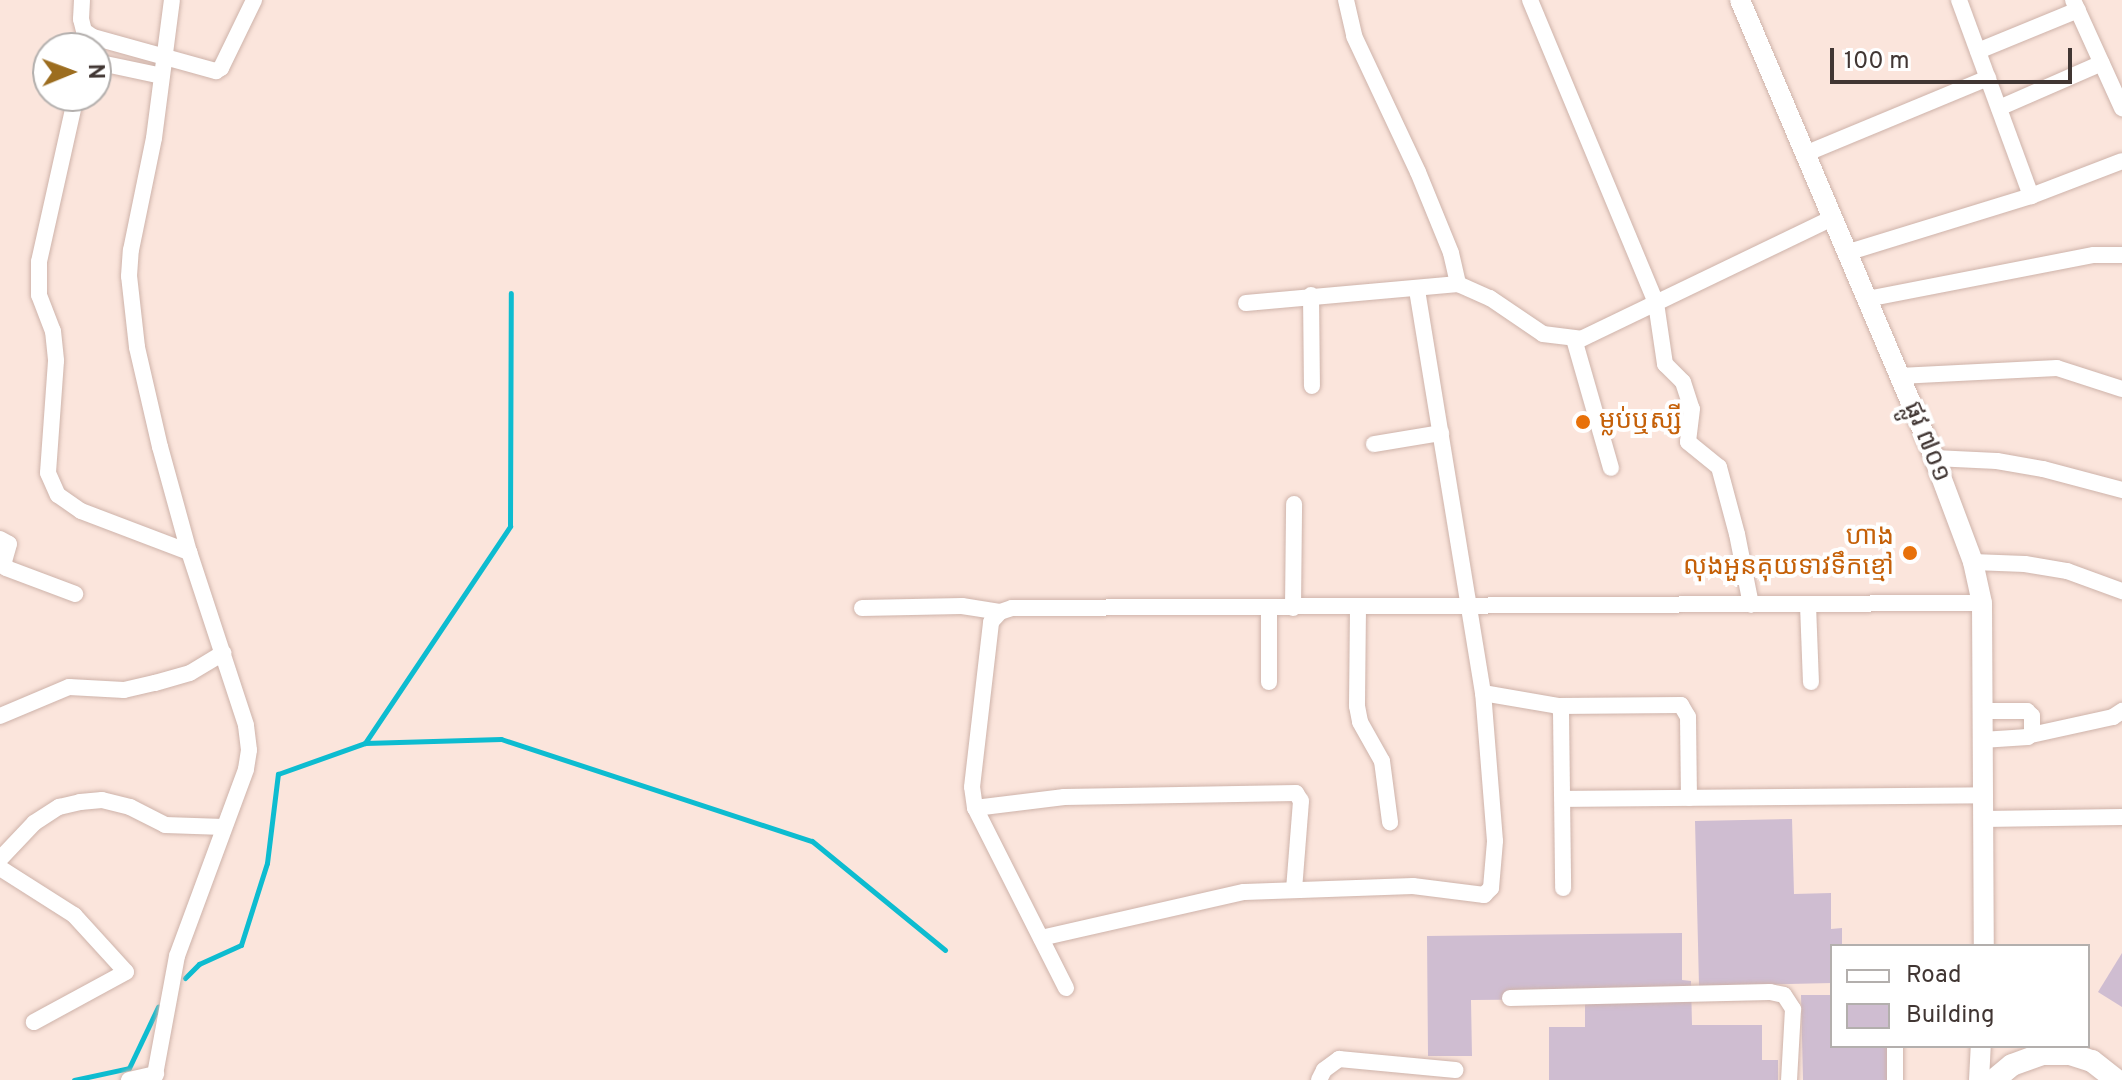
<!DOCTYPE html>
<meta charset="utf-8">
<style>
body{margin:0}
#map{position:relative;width:2122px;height:1080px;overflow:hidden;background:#fbe5dc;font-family:Overpass,"Noto Sans Khmer",sans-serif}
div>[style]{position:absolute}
.stream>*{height:5px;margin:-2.5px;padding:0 2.5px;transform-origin:2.5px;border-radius:2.5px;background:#0dbcd0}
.building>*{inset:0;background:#cfbdd1}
.roads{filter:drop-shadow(0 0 2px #ceb3aa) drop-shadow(0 0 2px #ceb3aa)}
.minor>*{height:16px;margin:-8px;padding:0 8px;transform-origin:8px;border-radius:8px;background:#fff}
.major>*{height:20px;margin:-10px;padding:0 10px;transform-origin:10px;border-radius:10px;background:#fff}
.highway>*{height:22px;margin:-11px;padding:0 11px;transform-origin:11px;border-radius:11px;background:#fff}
.dots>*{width:22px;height:22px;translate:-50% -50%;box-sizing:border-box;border:4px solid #fff;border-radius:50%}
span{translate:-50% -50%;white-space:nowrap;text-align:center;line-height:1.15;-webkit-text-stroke:8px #fff;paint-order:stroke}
.food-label{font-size:26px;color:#c56008}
.left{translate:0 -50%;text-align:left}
.right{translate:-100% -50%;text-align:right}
.street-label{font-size:26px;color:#413633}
.legend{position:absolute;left:1830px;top:944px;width:260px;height:104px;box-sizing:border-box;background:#fff;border:2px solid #b3afad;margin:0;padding:10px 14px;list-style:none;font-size:24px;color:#413633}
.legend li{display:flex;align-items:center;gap:16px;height:40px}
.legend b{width:40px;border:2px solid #b3afad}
.north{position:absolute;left:32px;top:32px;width:80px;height:80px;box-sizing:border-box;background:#fff;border:2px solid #b3afad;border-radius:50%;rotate:89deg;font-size:22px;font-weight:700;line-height:32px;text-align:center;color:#413633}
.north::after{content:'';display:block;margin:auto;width:28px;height:36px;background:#9c6d1f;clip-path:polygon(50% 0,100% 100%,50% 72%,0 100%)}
.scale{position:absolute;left:1830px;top:48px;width:242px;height:36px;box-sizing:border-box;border:4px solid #413633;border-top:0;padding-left:10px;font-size:24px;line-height:28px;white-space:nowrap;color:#413633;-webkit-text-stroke:6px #fff;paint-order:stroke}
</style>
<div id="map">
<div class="stream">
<i style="left:365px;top:743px;width:261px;rotate:-56.2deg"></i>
<i style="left:510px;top:526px;width:233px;rotate:-89.8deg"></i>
<i style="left:185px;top:978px;width:20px;rotate:-45deg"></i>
<i style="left:199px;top:964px;width:46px;rotate:-24.3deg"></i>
<i style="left:241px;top:945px;width:86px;rotate:-72.4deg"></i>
<i style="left:267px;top:863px;width:90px;rotate:-83deg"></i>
<i style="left:278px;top:774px;width:92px;rotate:-19.6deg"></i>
<i style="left:365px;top:743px;width:136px;rotate:-1.7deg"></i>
<i style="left:501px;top:739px;width:327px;rotate:18.2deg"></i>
<i style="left:812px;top:841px;width:172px;rotate:39.3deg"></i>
<i style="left:74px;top:1080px;width:56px;rotate:-12.3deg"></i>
<i style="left:129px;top:1068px;width:68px;rotate:-64.6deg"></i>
</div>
<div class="building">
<i style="clip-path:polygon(1792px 819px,1794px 894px,1831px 893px,1831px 929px,1842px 928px,1842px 946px,1832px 946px,1832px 983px,1699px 986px,1695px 821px)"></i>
<i style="clip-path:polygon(1682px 933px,1682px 980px,1691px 981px,1692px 1025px,1762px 1025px,1762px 1060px,1778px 1060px,1778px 1080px,1549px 1080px,1549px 1027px,1585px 1027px,1585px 999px,1471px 1000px,1472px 1056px,1428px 1056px,1427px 936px)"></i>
<i style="clip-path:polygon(2122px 953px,2122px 1007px,2098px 992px)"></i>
<i style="clip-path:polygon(1801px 995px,1832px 995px,1832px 1046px,1890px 1046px,1891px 1080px,1803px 1080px)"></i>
</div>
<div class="roads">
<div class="minor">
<i style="left:82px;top:0;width:19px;rotate:93deg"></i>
<i style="left:81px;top:19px;width:12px;rotate:76deg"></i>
<i style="left:84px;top:31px;width:11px;rotate:34deg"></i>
<i style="left:93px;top:37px;width:128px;rotate:15.5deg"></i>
<i style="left:216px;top:71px;width:6px;rotate:-31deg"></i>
<i style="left:221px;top:68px;width:76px;rotate:-64.1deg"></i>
<i style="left:1346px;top:0;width:37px;rotate:77deg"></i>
<i style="left:1354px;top:36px;width:150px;rotate:64.8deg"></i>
<i style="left:1418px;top:172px;width:87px;rotate:67.8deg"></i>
<i style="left:1451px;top:253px;width:32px;rotate:77deg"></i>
<i style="left:1530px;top:0;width:328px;rotate:67.4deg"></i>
<i style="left:1656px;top:303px;width:62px;rotate:81.6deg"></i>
<i style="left:1665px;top:364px;width:25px;rotate:45deg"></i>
<i style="left:1683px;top:382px;width:28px;rotate:72deg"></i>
<i style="left:1692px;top:409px;width:33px;rotate:97deg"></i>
<i style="left:1688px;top:442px;width:40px;rotate:39deg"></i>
<i style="left:1719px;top:467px;width:69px;rotate:75deg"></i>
<i style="left:1737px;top:534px;width:72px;rotate:78.8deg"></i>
<i style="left:1959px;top:0;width:209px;rotate:69.8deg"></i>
<i style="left:2073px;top:0;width:119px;rotate:65.6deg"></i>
<i style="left:1978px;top:51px;width:108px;rotate:-22.3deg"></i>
<i style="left:96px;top:62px;width:67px;rotate:12deg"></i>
<i style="left:76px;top:96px;width:170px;rotate:102.6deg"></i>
<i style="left:39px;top:262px;width:33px;rotate:90deg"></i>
<i style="left:39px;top:295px;width:39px;rotate:69deg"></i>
<i style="left:53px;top:331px;width:30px;rotate:84deg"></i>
<i style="left:56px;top:361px;width:112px;rotate:94.1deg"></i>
<i style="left:48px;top:473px;width:24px;rotate:66deg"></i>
<i style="left:58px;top:495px;width:28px;rotate:35deg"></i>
<i style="left:81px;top:511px;width:116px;rotate:20.8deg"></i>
<i style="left:1999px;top:108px;width:112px;rotate:-23.6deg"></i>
<i style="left:1807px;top:153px;width:196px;rotate:-22.5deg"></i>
<i style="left:1846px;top:253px;width:194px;rotate:-17.1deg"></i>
<i style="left:2031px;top:196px;width:97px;rotate:-21deg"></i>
<i style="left:1311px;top:295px;width:91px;rotate:89.4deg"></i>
<i style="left:1867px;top:299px;width:231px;rotate:-11deg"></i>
<i style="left:2094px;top:255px;width:28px"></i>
<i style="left:1246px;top:303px;width:213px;rotate:-5.1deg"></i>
<i style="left:1458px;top:284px;width:35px;rotate:24deg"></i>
<i style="left:1490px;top:298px;width:64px;rotate:34.2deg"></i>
<i style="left:1543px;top:334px;width:38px;rotate:7deg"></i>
<i style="left:1581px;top:339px;width:279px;rotate:-25.7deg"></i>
<i style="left:1574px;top:339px;width:134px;rotate:74deg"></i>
<i style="left:1899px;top:376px;width:158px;rotate:-2.9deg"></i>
<i style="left:2057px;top:368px;width:68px;rotate:17.9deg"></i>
<i style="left:1374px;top:444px;width:68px;rotate:-9.3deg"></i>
<i style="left:1934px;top:458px;width:63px;rotate:2.7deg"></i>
<i style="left:1997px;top:461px;width:47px;rotate:9.9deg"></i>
<i style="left:2043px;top:469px;width:82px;rotate:14.9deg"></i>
<i style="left:0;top:539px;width:10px;rotate:29deg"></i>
<i style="left:9px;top:544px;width:19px;rotate:106deg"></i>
<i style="left:4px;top:562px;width:6px;rotate:72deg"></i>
<i style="left:6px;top:568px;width:74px;rotate:20.6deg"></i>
<i style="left:1973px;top:562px;width:52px;rotate:2.2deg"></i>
<i style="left:2025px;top:564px;width:43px;rotate:9.5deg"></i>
<i style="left:2067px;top:571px;width:59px;rotate:20deg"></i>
<i style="left:1808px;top:605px;width:77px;rotate:87.8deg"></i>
<i style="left:862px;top:608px;width:100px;rotate:-1.1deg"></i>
<i style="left:962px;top:606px;width:38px;rotate:9deg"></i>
<i style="left:1293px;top:608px;width:104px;rotate:-89.4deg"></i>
<i style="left:1358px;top:608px;width:98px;rotate:90.6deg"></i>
<i style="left:1357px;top:706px;width:16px;rotate:79deg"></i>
<i style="left:1360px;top:722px;width:45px;rotate:60.6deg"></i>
<i style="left:1382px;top:761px;width:62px;rotate:82.5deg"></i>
<i style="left:1269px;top:682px;width:74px;rotate:-90deg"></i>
<i style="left:1483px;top:693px;width:76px;rotate:9.8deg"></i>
<i style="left:1558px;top:706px;width:123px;rotate:-0.5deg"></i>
<i style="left:1681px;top:705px;width:14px;rotate:60deg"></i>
<i style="left:1688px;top:717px;width:81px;rotate:89.3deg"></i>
<i style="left:1558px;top:706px;width:7px;rotate:63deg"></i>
<i style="left:1561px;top:712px;width:176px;rotate:89.3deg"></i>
<i style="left:0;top:716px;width:75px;rotate:-22.8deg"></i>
<i style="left:69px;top:687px;width:55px;rotate:3.1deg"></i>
<i style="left:124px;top:690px;width:32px;rotate:-13deg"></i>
<i style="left:155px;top:683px;width:36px;rotate:-16deg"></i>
<i style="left:190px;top:673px;width:39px;rotate:-31deg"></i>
<i style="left:2031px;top:735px;width:84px;rotate:-12.4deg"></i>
<i style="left:2113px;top:717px;width:11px;rotate:-34deg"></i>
<i style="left:1982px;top:740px;width:46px;rotate:-3.7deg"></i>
<i style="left:2028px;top:737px;width:6px;rotate:-51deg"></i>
<i style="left:2032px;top:732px;width:16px;rotate:-90deg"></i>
<i style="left:2032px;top:716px;width:7px;rotate:-135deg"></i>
<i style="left:2027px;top:711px;width:45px;rotate:180deg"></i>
<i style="left:1563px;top:799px;width:419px;rotate:-0.5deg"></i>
<i style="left:975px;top:808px;width:90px;rotate:-7deg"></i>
<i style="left:1064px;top:797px;width:232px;rotate:-1deg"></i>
<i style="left:1296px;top:793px;width:9px;rotate:58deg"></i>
<i style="left:1301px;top:801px;width:88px;rotate:94.5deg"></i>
<i style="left:1983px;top:819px;width:139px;rotate:-0.8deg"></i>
<i style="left:0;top:859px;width:50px;rotate:-46.6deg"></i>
<i style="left:34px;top:823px;width:30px;rotate:-33deg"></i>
<i style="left:59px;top:807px;width:22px;rotate:-13deg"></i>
<i style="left:80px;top:802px;width:22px;rotate:-5deg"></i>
<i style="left:102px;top:800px;width:29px;rotate:14deg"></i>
<i style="left:130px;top:807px;width:39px;rotate:27deg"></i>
<i style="left:165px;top:825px;width:59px;rotate:1.9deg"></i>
<i style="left:0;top:868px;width:88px;rotate:32.4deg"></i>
<i style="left:74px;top:915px;width:77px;rotate:47.6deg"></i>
<i style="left:126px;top:972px;width:105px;rotate:151.5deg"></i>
<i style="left:1041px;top:938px;width:208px;rotate:-12.8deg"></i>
<i style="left:1244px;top:892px;width:169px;rotate:-2deg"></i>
<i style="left:1413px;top:886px;width:72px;rotate:7.2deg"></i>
<i style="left:1484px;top:895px;width:10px;rotate:-45deg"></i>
<i style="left:1491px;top:888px;width:47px;rotate:-85.1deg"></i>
<i style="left:1495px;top:841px;width:148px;rotate:-94.6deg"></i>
<i style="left:1483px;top:693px;width:409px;rotate:-99.3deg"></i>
<i style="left:1066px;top:988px;width:202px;rotate:-116.8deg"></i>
<i style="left:975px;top:808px;width:21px;rotate:-98deg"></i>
<i style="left:972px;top:787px;width:166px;rotate:-83.4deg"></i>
<i style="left:991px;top:622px;width:13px;rotate:-48deg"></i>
<i style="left:1000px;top:612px;width:13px;rotate:-18deg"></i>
<i style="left:1012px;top:608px;width:970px;rotate:-0.3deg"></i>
<i style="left:1510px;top:998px;width:260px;rotate:-1.3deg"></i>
<i style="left:1770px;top:992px;width:14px;rotate:12deg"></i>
<i style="left:1784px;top:995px;width:17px;rotate:57deg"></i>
<i style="left:1793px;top:1009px;width:71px;rotate:93.2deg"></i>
<i style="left:129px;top:1080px;width:28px;rotate:-13deg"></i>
<i style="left:154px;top:1080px;width:126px;rotate:-79.5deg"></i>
<i style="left:177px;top:956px;width:199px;rotate:-69.7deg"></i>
<i style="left:246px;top:769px;width:19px;rotate:-81deg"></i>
<i style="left:249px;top:750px;width:25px;rotate:-97deg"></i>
<i style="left:246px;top:725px;width:182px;rotate:-108.2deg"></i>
<i style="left:189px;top:552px;width:109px;rotate:-105.4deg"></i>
<i style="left:160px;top:447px;width:103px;rotate:-103deg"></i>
<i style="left:137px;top:347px;width:71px;rotate:-96.4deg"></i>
<i style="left:129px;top:276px;width:26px;rotate:-86deg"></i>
<i style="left:131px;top:250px;width:114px;rotate:-78.4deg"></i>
<i style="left:154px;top:138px;width:139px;rotate:-82.6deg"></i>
<i style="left:1319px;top:1080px;width:11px;rotate:-63deg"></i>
<i style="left:1324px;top:1070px;width:19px;rotate:-36deg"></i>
<i style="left:1339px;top:1059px;width:117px;rotate:5.4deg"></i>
<i style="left:1895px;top:1080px;width:34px;rotate:-90deg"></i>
</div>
<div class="major">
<i style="left:1740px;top:0;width:497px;rotate:67deg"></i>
<i style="left:1934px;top:458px;width:111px;rotate:69.4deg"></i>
<i style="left:1973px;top:562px;width:42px;rotate:77.6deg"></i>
<i style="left:1982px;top:603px;width:343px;rotate:89.7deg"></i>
<i style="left:1979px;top:1080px;width:34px;rotate:-87deg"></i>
</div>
<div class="highway">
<i style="left:1994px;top:1080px;width:23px;rotate:-40deg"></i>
<i style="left:2012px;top:1065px;width:32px;rotate:-20deg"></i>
<i style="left:2042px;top:1054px;width:28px"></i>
<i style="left:2070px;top:1054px;width:23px;rotate:18deg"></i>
<i style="left:2092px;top:1061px;width:31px;rotate:38deg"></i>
</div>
</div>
<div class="dots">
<i style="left:1583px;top:422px;background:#e8710a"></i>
<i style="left:1910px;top:553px;background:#e8710a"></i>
</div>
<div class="food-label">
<span class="left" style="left:1599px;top:422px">ម្លប់ឬស្សី</span>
<span class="right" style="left:1894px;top:553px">ហាង<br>លុងអួនគុយទាវទឹកខ្មៅ</span>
</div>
<div class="street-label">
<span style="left:1926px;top:442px;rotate:68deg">ផ្លូវ ៧០១</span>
</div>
<ul class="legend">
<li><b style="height:10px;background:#fff"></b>Road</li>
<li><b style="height:22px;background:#cfbdd1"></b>Building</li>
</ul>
<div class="north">N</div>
<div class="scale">100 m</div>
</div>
